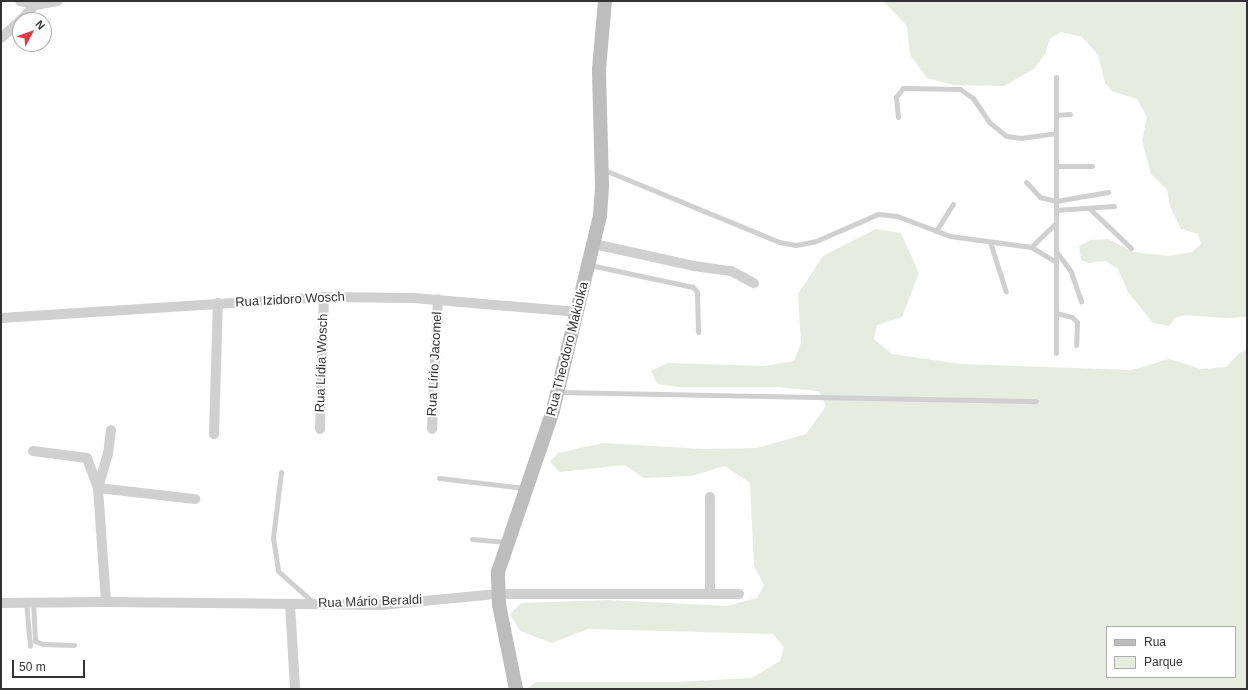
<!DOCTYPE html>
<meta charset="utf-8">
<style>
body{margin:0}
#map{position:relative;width:1248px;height:690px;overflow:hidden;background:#fff;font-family:Helvetica,sans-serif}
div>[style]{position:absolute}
.green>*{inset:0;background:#e6ecdf}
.lane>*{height:5px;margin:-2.5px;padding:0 2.5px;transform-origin:2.5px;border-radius:2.5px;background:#d0d0d0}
.street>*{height:10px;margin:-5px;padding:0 5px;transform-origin:5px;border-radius:5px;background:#d0d0d0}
.secondary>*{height:14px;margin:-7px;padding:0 7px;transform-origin:7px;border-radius:7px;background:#bdbdbd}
span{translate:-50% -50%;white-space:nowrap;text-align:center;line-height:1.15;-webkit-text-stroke:4px #fff;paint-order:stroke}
.street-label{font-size:13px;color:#333}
.frame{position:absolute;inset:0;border:2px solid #333;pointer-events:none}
.legend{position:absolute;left:1106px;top:626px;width:130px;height:52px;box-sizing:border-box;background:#fff;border:1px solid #adadad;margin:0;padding:5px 7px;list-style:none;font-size:12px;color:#333}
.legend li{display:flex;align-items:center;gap:8px;height:20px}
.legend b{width:20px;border:1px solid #adadad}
.north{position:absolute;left:12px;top:12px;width:40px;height:40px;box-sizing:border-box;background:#fff;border:1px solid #adadad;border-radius:50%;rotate:49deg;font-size:11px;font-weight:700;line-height:16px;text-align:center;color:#333}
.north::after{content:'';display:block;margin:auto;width:14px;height:18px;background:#e63946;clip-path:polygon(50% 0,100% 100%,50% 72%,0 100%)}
.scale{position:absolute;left:12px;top:660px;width:73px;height:18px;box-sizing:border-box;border:2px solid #333;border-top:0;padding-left:5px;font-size:12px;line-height:14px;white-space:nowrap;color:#333;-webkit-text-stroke:3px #fff;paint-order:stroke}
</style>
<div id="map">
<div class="green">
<i style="clip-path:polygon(883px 1px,1247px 1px,1247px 317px,1225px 318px,1184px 315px,1175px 318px,1169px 326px,1153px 323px,1128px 292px,1118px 269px,1106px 261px,1088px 263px,1081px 260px,1079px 246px,1091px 240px,1108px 239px,1133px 252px,1169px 256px,1192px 252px,1201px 244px,1198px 234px,1181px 229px,1170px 206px,1167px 190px,1151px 174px,1142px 141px,1147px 117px,1137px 99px,1112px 91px,1105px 83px,1098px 55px,1082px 37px,1061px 32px,1050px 39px,1045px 54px,1034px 69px,1004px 86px,953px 85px,927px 78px,910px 55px,907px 26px)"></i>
<i style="clip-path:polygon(evenodd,876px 229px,901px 233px,919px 273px,902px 317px,877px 325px,874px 339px,892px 354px,960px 364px,1132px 370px,1169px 359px,1201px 369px,1226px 367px,1239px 353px,1247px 350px,1247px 689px,526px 689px,536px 682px,677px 682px,752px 678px,780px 661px,784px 647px,773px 634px,588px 629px,552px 643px,520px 631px,510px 614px,521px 603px,608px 600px,727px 606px,757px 598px,764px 585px,754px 566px,750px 483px,725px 466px,691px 476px,644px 478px,625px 465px,560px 472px,550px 462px,558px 453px,603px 443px,703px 449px,757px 448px,806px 434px,826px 406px,819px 391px,776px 387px,678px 387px,657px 384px,651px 371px,668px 363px,764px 366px,794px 361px,801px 343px,798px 294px,823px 256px,876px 229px,1107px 627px,1235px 627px,1235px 677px,1107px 677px,1107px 627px)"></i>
</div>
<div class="lane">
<i style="left:1056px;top:115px;width:14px;rotate:-4deg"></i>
<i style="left:898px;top:117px;width:20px;rotate:-96deg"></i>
<i style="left:896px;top:97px;width:11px;rotate:-52deg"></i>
<i style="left:903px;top:88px;width:57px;rotate:1deg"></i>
<i style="left:960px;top:89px;width:16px;rotate:35deg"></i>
<i style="left:973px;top:98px;width:29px;rotate:56deg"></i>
<i style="left:989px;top:122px;width:22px;rotate:39deg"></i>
<i style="left:1006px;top:136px;width:15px;rotate:8deg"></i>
<i style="left:1021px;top:138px;width:35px;rotate:-8deg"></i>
<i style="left:1056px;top:166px;width:36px"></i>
<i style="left:602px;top:169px;width:191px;rotate:22.4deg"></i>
<i style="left:779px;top:242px;width:17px;rotate:10deg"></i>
<i style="left:796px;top:245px;width:20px;rotate:-11deg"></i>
<i style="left:816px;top:241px;width:68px;rotate:-23.5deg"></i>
<i style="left:878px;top:214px;width:19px;rotate:6deg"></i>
<i style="left:897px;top:216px;width:57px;rotate:20.7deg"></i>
<i style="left:950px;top:236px;width:82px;rotate:7.7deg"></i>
<i style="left:1031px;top:247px;width:29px;rotate:31deg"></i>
<i style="left:1026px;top:182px;width:21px;rotate:47deg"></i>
<i style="left:1040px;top:197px;width:16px;rotate:14deg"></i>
<i style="left:1056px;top:201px;width:53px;rotate:-9.8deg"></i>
<i style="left:1089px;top:208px;width:58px;rotate:43.6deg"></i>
<i style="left:1056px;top:210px;width:58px;rotate:-3.9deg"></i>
<i style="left:936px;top:231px;width:32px;rotate:-58deg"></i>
<i style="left:990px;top:242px;width:52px;rotate:72.3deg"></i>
<i style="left:1031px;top:247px;width:35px;rotate:-44deg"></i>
<i style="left:1056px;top:251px;width:26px;rotate:54deg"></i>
<i style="left:1071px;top:272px;width:31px;rotate:71deg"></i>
<i style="left:590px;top:265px;width:105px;rotate:12.1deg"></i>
<i style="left:693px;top:287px;width:6px;rotate:51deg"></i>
<i style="left:697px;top:292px;width:40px;rotate:88.6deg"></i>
<i style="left:1056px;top:313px;width:16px;rotate:14deg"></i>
<i style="left:1072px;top:317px;width:7px;rotate:45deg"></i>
<i style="left:1077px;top:322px;width:23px;rotate:92deg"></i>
<i style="left:1056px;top:353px;width:276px;rotate:-90deg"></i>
<i style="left:559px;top:392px;width:477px;rotate:1.1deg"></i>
<i style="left:281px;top:472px;width:66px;rotate:96.9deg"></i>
<i style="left:273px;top:538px;width:33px;rotate:81deg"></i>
<i style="left:278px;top:571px;width:48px;rotate:41.6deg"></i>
<i style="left:439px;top:478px;width:88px;rotate:6.6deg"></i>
<i style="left:472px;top:539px;width:34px;rotate:5deg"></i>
<i style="left:26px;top:602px;width:44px;rotate:84.8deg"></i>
<i style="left:33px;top:602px;width:39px;rotate:87deg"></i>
<i style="left:35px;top:641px;width:9px;rotate:21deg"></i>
<i style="left:43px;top:644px;width:31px;rotate:2deg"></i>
</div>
<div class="street">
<i style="left:20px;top:1px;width:16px;rotate:15deg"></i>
<i style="left:35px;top:5px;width:23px;rotate:-10deg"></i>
<i style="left:21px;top:20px;width:21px;rotate:-47deg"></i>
<i style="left:1px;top:38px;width:25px;rotate:-42deg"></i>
<i style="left:594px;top:244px;width:102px;rotate:12.4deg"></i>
<i style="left:694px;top:266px;width:37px;rotate:8deg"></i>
<i style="left:731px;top:271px;width:26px;rotate:28deg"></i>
<i style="left:1px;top:318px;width:324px;rotate:-3.7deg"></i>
<i style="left:324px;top:297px;width:90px;rotate:0.6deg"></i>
<i style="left:414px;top:298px;width:165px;rotate:4.9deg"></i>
<i style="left:320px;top:429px;width:132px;rotate:-88.3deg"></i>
<i style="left:432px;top:429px;width:130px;rotate:-87.4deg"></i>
<i style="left:214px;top:434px;width:131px;rotate:-88.3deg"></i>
<i style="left:33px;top:451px;width:54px;rotate:7.4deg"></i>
<i style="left:87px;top:458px;width:32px;rotate:70deg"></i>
<i style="left:98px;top:488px;width:114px;rotate:86deg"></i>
<i style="left:98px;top:488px;width:98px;rotate:6.5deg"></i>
<i style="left:98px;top:488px;width:35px;rotate:-74deg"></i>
<i style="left:108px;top:454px;width:24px;rotate:-83deg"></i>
<i style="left:710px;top:594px;width:97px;rotate:-90deg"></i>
<i style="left:1px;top:603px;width:105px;rotate:-0.5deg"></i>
<i style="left:106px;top:602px;width:275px;rotate:0.6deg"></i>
<i style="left:381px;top:605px;width:118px;rotate:-5.4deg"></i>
<i style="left:498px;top:594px;width:241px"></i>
<i style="left:290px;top:604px;width:85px;rotate:86.6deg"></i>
</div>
<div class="secondary">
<i style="left:516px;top:689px;width:86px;rotate:-101.4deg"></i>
<i style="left:499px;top:605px;width:33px;rotate:-92deg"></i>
<i style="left:498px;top:572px;width:171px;rotate:-71.2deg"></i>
<i style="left:553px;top:410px;width:200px;rotate:-76.4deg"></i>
<i style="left:600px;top:216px;width:30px;rotate:-86deg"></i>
<i style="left:602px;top:186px;width:117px;rotate:-91.5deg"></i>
<i style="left:599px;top:69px;width:68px;rotate:-85deg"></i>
</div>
<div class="street-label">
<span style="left:290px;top:300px;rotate:-3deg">Rua Izidoro Wosch</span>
<span style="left:568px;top:349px;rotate:-76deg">Rua Theodoro Makiolka</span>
<span style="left:322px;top:363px;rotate:-88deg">Rua Lídia Wosch</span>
<span style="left:435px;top:364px;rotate:-87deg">Rua Lírio Jacomel</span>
<span style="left:370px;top:602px;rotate:-2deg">Rua Mário Beraldi</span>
</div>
<div class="frame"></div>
<ul class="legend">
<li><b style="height:5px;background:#bdbdbd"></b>Rua</li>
<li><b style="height:11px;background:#e6ecdf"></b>Parque</li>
</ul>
<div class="north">N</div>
<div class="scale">50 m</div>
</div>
